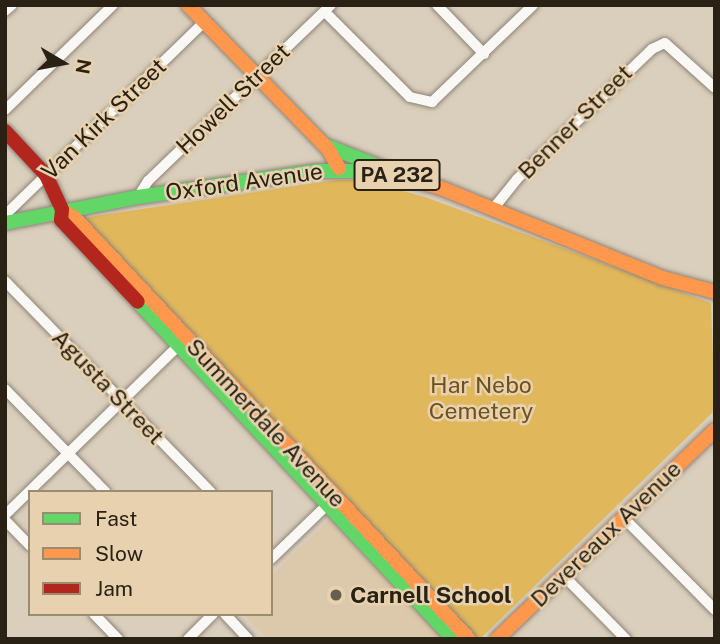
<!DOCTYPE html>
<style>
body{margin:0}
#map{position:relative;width:720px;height:644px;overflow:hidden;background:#dacebc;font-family:"Public Sans",sans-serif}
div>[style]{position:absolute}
.built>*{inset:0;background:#dcc8aa}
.green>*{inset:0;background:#e1b75c}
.roads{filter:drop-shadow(0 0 2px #8d8477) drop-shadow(0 0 2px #8d8477)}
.street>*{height:10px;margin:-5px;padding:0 5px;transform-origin:5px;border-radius:5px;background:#f9f8f5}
.fast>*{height:14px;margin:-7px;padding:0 7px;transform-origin:7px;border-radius:7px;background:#63d668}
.slow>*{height:14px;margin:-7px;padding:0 7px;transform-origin:7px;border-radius:7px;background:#ff974d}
.jam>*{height:14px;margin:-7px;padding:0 7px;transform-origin:7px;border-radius:7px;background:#b3261e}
.dots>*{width:19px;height:19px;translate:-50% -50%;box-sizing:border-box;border:4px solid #e7d1af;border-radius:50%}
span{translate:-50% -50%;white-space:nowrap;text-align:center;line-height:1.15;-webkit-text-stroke:5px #e7d1af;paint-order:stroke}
.shield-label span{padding:2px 5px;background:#e7d1af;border:2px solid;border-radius:5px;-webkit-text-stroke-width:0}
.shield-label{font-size:21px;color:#292114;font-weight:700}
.street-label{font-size:23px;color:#292114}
.park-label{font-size:23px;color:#6e511b}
.poi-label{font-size:23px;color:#292114;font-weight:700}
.left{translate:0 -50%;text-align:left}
.frame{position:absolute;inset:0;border:7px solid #292114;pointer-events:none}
.legend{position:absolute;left:28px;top:490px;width:245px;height:126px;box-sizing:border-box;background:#e7d1af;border:2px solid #9b8b71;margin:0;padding:9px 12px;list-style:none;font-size:21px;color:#292114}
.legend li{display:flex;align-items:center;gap:14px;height:35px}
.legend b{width:35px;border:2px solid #9b8b71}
.north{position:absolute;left:28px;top:28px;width:70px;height:70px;-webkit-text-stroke:5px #e7d1af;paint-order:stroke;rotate:100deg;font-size:19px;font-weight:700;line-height:28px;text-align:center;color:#292114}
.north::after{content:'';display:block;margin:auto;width:24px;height:32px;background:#292114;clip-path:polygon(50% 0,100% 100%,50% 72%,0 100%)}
</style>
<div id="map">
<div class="built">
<i style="clip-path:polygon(329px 520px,443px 639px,267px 639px,244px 614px,271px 614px,271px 576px)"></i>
</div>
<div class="green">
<i style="clip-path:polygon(336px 180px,362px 180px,425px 197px,711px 303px,715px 410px,480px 639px,474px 639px,82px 218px)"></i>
</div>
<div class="roads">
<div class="street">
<i style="left:437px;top:5px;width:68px;rotate:46.2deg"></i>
<i style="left:5px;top:11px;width:9px;rotate:-41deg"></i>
<i style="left:325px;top:12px;width:120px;rotate:45deg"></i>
<i style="left:410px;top:97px;width:23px;rotate:13deg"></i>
<i style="left:432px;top:102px;width:140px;rotate:-43.8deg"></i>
<i style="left:5px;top:110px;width:151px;rotate:-44.2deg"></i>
<i style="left:138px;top:197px;width:19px;rotate:-58deg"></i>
<i style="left:148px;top:181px;width:254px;rotate:-43.9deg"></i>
<i style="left:493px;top:209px;width:38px;rotate:-51deg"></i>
<i style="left:517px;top:179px;width:187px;rotate:-43.9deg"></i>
<i style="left:652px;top:49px;width:14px;rotate:-25deg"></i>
<i style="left:665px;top:43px;width:67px;rotate:42deg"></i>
<i style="left:5px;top:215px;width:277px;rotate:-44.1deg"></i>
<i style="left:5px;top:281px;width:295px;rotate:45.7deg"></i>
<i style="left:5px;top:389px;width:144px;rotate:45.6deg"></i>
<i style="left:5px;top:515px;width:246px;rotate:-44.3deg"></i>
<i style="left:623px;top:517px;width:131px;rotate:45.3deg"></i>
<i style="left:5px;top:520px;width:36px;rotate:46deg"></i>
<i style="left:271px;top:559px;width:82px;rotate:-44deg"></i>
<i style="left:563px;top:575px;width:90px;rotate:45.5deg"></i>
<i style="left:94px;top:614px;width:35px;rotate:46deg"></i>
<i style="left:225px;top:614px;width:34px;rotate:47deg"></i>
<i style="left:188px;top:639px;width:35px;rotate:-45deg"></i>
</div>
<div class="fast">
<i style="left:327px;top:146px;width:76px;rotate:21.5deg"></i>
<i style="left:5px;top:223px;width:136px;rotate:-11.1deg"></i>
<i style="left:138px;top:197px;width:182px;rotate:-8.2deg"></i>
<i style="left:318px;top:171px;width:61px"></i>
<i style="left:379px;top:171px;width:26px;rotate:16deg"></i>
<i style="left:138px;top:302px;width:461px;rotate:46.9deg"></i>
</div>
<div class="slow">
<i style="left:188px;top:5px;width:201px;rotate:45.8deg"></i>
<i style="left:328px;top:149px;width:22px;rotate:60deg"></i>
<i style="left:404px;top:178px;width:38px;rotate:15deg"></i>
<i style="left:441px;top:188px;width:240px;rotate:22.1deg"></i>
<i style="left:663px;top:278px;width:54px;rotate:15.1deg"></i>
<i style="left:62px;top:210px;width:15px;rotate:32deg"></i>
<i style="left:75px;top:218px;width:577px;rotate:46.9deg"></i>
<i style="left:497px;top:639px;width:302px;rotate:-43.8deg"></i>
</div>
<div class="jam">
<i style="left:5px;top:131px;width:60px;rotate:47deg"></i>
<i style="left:46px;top:175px;width:38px;rotate:65deg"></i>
<i style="left:62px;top:210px;width:10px;rotate:96deg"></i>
<i style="left:61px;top:220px;width:112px;rotate:46.8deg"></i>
</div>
</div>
<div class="dots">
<i style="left:336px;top:595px;background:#675e4f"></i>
</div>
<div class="shield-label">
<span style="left:397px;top:175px">PA 232</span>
</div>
<div class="street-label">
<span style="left:233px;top:99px;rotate:-44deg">Howell Street</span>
<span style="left:104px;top:119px;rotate:-44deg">Van Kirk Street</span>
<span style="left:575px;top:122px;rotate:-45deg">Benner Street</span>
<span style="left:244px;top:182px;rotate:-8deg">Oxford Avenue</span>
<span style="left:108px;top:387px;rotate:46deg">Agusta Street</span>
<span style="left:266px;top:423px;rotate:47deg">Summerdale Avenue</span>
<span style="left:606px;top:534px;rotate:-44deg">Devereaux Avenue</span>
</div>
<div class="park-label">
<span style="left:481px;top:398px">Har Nebo<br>Cemetery</span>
</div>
<div class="poi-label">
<span class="left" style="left:350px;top:595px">Carnell School</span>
</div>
<div class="frame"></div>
<ul class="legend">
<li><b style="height:9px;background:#63d668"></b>Fast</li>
<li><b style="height:9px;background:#ff974d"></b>Slow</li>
<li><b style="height:9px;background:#b3261e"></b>Jam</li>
</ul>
<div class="north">N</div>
</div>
